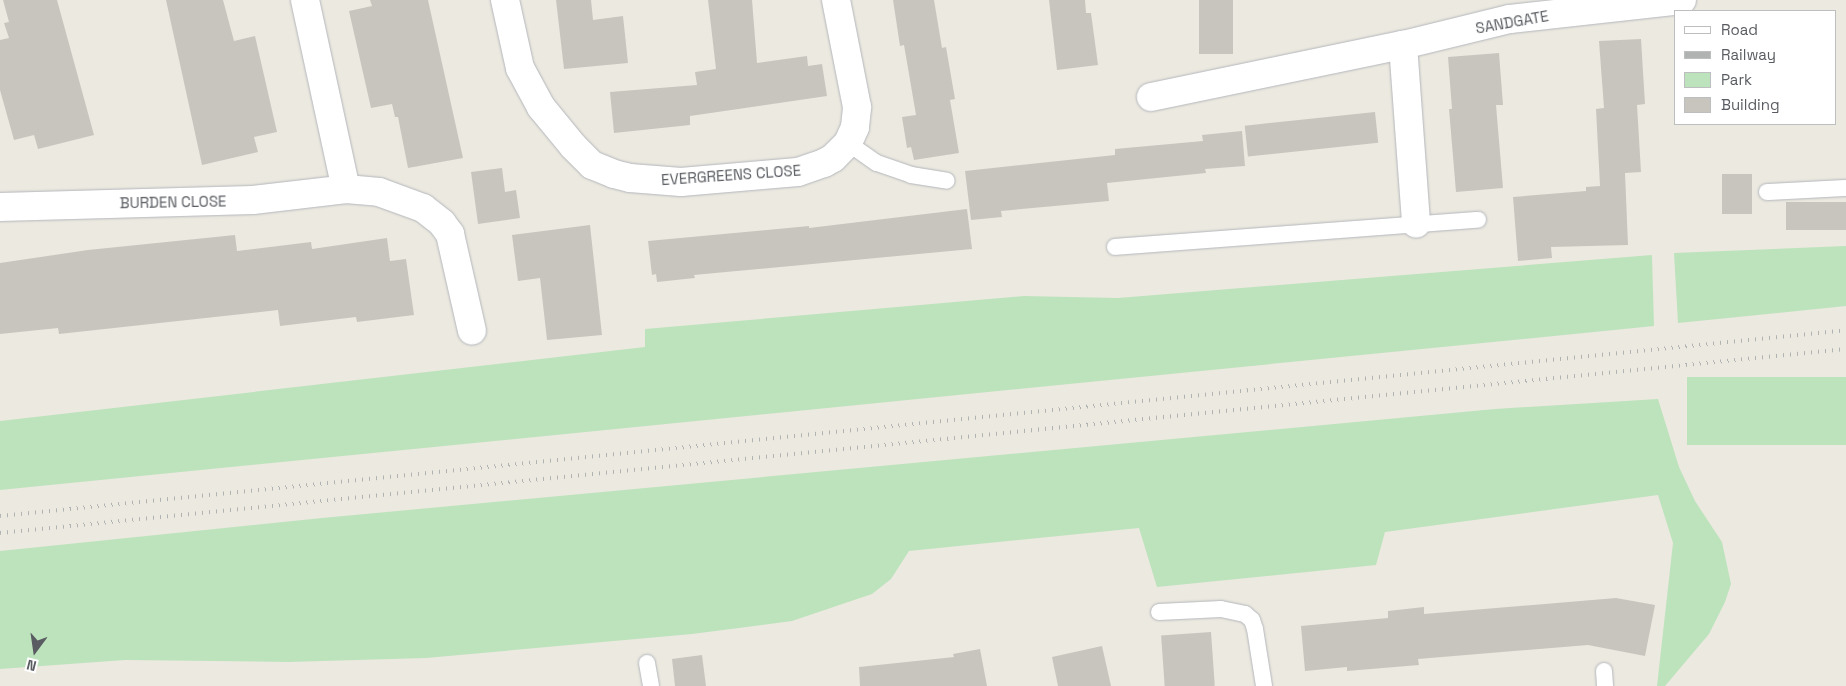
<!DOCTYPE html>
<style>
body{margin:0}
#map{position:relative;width:1846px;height:686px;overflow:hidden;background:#ece9e0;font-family:"Space Grotesk",sans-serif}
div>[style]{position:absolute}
.green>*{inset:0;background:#bde3bc;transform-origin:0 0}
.building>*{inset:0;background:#c8c5bf;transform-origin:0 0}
.roads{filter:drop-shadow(0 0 1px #b3b6bb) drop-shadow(0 0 1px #b3b6bb)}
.service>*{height:16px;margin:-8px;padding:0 8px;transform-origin:8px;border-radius:8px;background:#fff}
.minor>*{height:28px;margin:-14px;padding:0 14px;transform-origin:14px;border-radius:14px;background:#fff}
.rail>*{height:4px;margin-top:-2px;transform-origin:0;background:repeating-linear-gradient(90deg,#b1b2b2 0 1px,transparent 0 7px)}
span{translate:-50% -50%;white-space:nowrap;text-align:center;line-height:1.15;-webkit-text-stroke:4px #fff;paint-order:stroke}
.street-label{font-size:15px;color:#595c61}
.legend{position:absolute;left:1674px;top:10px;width:162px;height:115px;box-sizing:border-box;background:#fff;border:1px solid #bdbec0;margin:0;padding:6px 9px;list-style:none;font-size:15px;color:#595c61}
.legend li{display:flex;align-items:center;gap:10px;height:25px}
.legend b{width:25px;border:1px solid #bdbec0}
.north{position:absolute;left:10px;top:626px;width:50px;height:50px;-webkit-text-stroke:4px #fff;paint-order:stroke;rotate:194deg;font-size:14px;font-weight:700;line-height:20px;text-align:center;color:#595c61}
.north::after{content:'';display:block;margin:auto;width:18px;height:22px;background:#595c61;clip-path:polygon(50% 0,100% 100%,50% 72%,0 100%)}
</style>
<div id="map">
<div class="green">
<i style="clip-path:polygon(1846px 246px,1846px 306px,1678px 323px,1674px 253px)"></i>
<i style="clip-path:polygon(1652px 255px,1654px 326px,0 490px,0 421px,645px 347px,645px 329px,1024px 296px,1118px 298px)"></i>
<i style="left:1846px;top:377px;width:68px;height:159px;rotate:90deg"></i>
<i style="clip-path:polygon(1658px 399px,1679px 467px,1695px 501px,1722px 542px,1731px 584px,1725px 602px,1709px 634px,1665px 686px,1657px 686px,1673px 543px,1658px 495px,1385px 532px,1376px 565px,1157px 587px,1139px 528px,909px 551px,891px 579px,872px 594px,792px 621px,692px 634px,426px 658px,288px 662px,125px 660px,0 669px,0 551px,322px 518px,1495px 409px)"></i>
</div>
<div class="building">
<i style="clip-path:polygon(3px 0,57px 0,94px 135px,38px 149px,34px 135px,14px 140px,0 90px,0 40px,9px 38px,4px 23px,9px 22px)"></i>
<i style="clip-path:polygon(166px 0,223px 0,234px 41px,255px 36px,277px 132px,254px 137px,258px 152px,202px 165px)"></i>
<i style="clip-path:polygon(370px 0,428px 0,463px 158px,408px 168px,398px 117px,395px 117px,392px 104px,371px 108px,349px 11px,372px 6px)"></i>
<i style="clip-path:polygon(556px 0,591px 0,593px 20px,623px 16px,628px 63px,564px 69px)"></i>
<i style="clip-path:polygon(708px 0,752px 0,757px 63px,807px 56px,808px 66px,822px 64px,827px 96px,690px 116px,690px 125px,614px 133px,610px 92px,697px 85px,695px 72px,716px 69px)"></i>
<i style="clip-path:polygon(893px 0,934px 0,942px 48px,946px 47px,955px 99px,950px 100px,959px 153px,914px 160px,911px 147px,907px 148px,902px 117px,916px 115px,904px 45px,900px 46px)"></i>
<i style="clip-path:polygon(1049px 0,1085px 0,1086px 13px,1091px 13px,1098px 65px,1057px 70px)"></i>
<i style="left:1199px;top:0;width:34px;height:54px"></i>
<i style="clip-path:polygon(1641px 39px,1645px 104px,1637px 105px,1641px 172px,1625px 173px,1628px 245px,1551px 247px,1552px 258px,1518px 261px,1513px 197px,1586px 191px,1586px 187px,1600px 186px,1596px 109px,1604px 108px,1599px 41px)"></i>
<i style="clip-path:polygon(1499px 53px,1503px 105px,1496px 105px,1503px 188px,1456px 192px,1449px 109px,1452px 109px,1448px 57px)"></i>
<i style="left:1375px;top:112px;width:31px;height:131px;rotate:84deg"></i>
<i style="clip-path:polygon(1242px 131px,1245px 166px,1205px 169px,1206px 173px,1107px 183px,1109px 201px,1001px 211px,1002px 217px,971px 220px,965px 171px,1115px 155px,1115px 149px,1203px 141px,1202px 135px)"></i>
<i style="clip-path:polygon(502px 168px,505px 192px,516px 190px,520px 218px,478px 224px,471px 172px)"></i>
<i style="left:1752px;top:174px;width:40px;height:30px;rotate:90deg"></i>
<i style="left:1846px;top:202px;width:28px;height:60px;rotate:90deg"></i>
<i style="clip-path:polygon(967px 209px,972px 249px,726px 272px,694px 275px,695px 278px,657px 282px,656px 274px,652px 275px,648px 241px,809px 226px,809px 228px)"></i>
<i style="clip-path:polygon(590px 225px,602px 335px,547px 340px,540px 278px,518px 281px,512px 235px)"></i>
<i style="clip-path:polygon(235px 235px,237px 251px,311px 242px,312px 249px,387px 238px,390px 261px,406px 259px,414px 315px,357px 322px,356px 317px,280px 326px,278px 310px,59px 334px,58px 328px,0 334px,0 263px,88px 250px)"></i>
<i style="clip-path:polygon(1616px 598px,1655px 605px,1645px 656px,1588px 645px,1418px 659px,1419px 665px,1347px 671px,1347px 667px,1305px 671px,1301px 626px,1388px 618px,1388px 611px,1424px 607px,1424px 614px)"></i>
<i style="left:1211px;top:632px;width:54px;height:50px;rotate:86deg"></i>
<i style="clip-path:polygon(1102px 646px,1111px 686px,1058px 686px,1052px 657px)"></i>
<i style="clip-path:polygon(980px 649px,987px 686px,860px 686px,859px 667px,954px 657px,953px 654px)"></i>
<i style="clip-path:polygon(702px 655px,706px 686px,675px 686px,672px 659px)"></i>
</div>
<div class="roads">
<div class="service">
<i style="left:848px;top:143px;width:35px;rotate:35deg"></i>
<i style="left:877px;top:163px;width:36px;rotate:19deg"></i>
<i style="left:911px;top:175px;width:36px;rotate:9deg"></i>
<i style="left:1767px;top:192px;width:79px;rotate:-2.9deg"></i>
<i style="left:1115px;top:247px;width:364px;rotate:-4.3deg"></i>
<i style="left:1159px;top:612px;width:62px;rotate:-2.8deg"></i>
<i style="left:1221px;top:609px;width:25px;rotate:12deg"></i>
<i style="left:1245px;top:614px;width:9px;rotate:41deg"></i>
<i style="left:1252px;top:620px;width:9px;rotate:72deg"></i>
<i style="left:1255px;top:629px;width:58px;rotate:81deg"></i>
<i style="left:647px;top:663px;width:23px;rotate:80deg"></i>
<i style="left:1604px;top:671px;width:15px;rotate:86deg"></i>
</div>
<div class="minor">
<i style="left:305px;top:0;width:193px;rotate:77.8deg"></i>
<i style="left:505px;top:0;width:70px;rotate:77.6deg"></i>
<i style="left:520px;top:68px;width:44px;rotate:61.7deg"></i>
<i style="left:541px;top:107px;width:50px;rotate:50.6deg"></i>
<i style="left:573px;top:146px;width:27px;rotate:45deg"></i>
<i style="left:592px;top:165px;width:24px;rotate:22deg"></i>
<i style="left:614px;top:174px;width:16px;rotate:14deg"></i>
<i style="left:630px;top:178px;width:51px;rotate:4.5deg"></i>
<i style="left:681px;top:182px;width:117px;rotate:-4.9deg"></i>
<i style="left:798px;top:172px;width:28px;rotate:-19deg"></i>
<i style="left:824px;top:163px;width:10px;rotate:-29deg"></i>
<i style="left:833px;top:158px;width:21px;rotate:-45deg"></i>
<i style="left:848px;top:143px;width:17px;rotate:-66deg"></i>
<i style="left:855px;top:127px;width:20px;rotate:-84deg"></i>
<i style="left:857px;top:107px;width:109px;rotate:-101.1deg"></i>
<i style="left:1403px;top:45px;width:179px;rotate:85.8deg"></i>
<i style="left:1151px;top:97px;width:257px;rotate:-11.7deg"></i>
<i style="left:1403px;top:45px;width:110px;rotate:-13.7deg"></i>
<i style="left:1510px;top:19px;width:173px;rotate:-6.3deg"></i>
<i style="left:0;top:207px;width:253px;rotate:-1.6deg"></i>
<i style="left:253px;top:200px;width:94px;rotate:-6.7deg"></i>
<i style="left:346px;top:189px;width:33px;rotate:5deg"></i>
<i style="left:379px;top:192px;width:47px;rotate:20deg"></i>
<i style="left:423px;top:208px;width:24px;rotate:38deg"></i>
<i style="left:442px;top:223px;width:14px;rotate:54deg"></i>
<i style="left:450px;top:234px;width:99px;rotate:77.2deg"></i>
</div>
</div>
<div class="rail">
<i style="left:0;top:516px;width:1855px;rotate:-5.75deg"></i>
<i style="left:0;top:533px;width:1855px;rotate:-5.69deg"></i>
</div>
<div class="street-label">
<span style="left:1512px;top:22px;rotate:-10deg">SANDGATE</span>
<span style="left:731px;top:175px;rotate:-4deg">EVERGREENS CLOSE</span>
<span style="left:173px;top:202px;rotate:-1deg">BURDEN CLOSE</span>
</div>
<ul class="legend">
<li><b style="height:6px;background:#fff"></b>Road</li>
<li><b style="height:6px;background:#b1b2b2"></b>Railway</li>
<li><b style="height:14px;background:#bde3bc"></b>Park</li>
<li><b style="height:14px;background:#c8c5bf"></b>Building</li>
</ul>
<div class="north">N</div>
</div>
